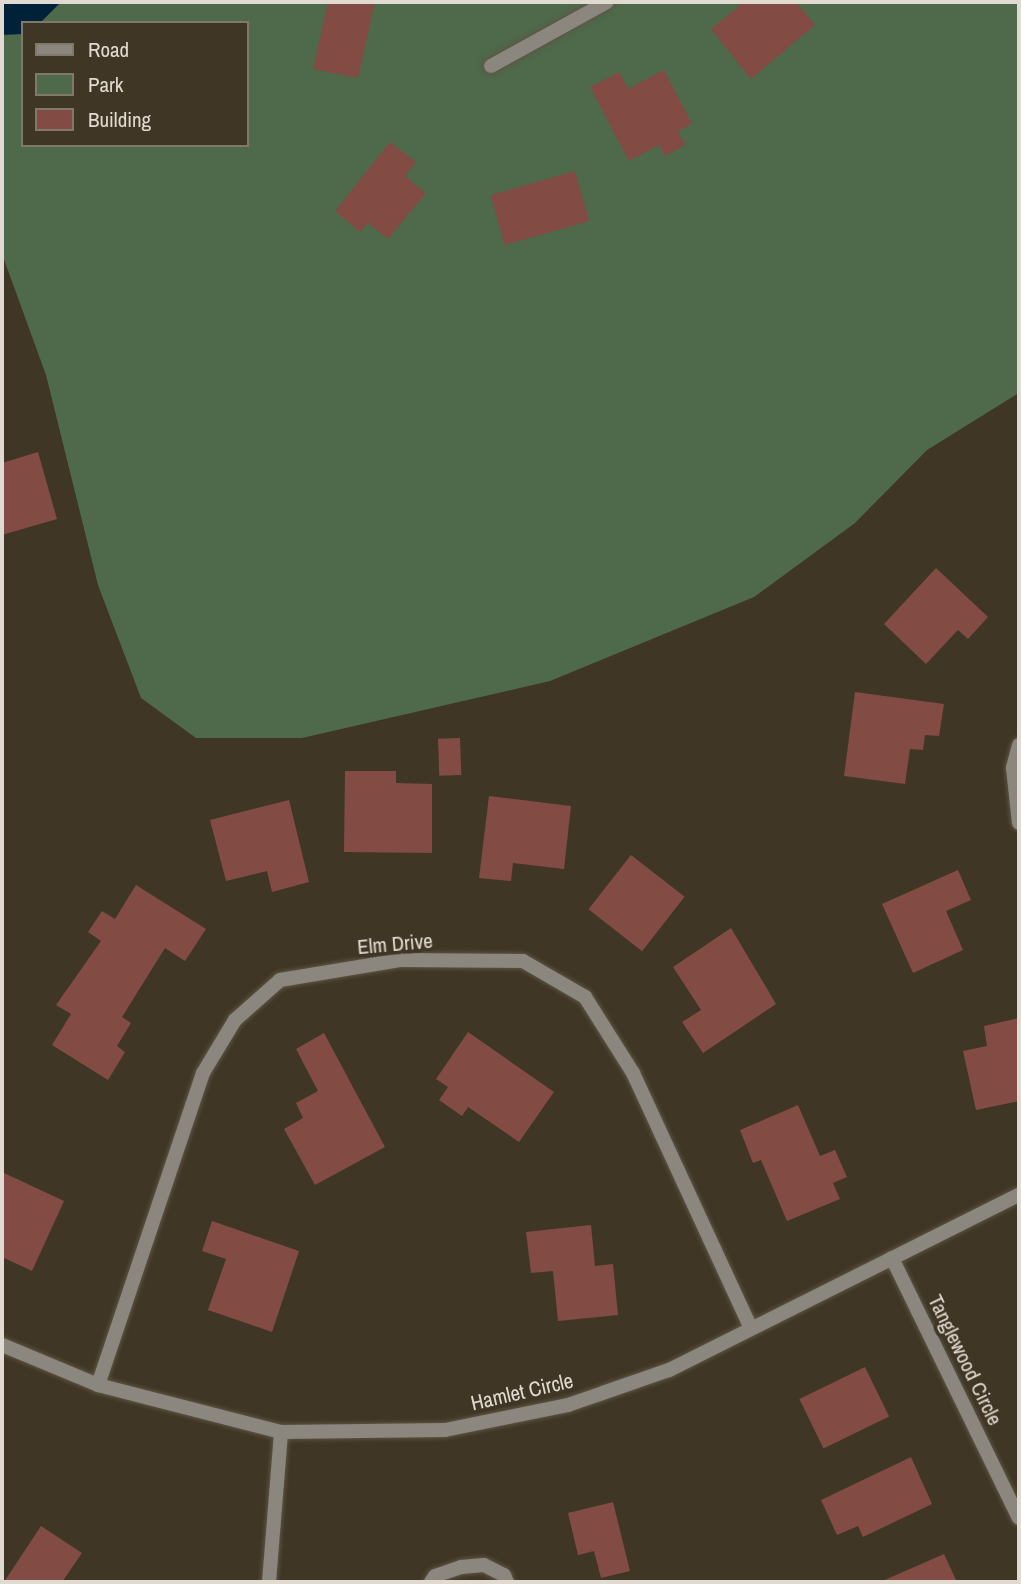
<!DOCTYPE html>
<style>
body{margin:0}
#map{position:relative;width:1021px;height:1584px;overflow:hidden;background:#403625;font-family:"Archivo Narrow",sans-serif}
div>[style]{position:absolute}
.green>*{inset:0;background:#4f694b}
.water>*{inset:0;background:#002239}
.building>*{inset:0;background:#824c44;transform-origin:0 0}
.roads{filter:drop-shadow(0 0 2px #5d5444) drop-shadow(0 0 2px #5d5444)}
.street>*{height:14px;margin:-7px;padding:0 7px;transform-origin:7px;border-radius:7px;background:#8b867e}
span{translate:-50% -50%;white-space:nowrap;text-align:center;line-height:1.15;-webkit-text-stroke:7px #403625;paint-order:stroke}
.street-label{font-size:21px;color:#e1dad0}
.frame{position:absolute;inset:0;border:4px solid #e1dad0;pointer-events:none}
.legend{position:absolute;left:21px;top:21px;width:228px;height:126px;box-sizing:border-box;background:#403625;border:2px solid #807869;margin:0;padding:9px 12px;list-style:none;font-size:21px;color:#e1dad0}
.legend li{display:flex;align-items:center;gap:14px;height:35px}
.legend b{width:35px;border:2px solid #807869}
</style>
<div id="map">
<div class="green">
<i style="clip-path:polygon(evenodd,2px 2px,1019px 2px,1019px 393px,927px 450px,855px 523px,754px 597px,550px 681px,302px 738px,196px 738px,141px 698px,98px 585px,46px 375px,2px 254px,2px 2px,23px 23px,247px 23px,247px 145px,23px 145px,23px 23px)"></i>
</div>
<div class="water">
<i style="clip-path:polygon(2px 2px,61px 2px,40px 23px,23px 23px,23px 34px,2px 35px)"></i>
</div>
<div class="building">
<i style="clip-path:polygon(328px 2px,375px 2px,358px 78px,313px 69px)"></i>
<i style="clip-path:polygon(744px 2px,796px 2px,815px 25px,751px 79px,711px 29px)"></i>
<i style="clip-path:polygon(664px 70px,692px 124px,678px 131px,685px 145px,665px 156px,659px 145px,629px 161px,590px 87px,619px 72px,628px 89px)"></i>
<i style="clip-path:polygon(390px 142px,416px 162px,405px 176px,426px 193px,388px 239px,368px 223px,360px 232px,335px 211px)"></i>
<i style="left:575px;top:171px;width:52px;height:88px;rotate:74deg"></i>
<i style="clip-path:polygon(38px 452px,57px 519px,2px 535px,2px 463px)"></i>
<i style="clip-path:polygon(936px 568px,988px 617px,968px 639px,958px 630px,926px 664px,884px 624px)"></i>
<i style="clip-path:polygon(855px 692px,944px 704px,939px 736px,925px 735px,923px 750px,910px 749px,905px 784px,844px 776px)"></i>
<i style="left:460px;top:738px;width:37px;height:22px;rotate:88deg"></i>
<i style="clip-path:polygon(345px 771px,396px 771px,396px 783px,432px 784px,432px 853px,344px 852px)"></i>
<i style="clip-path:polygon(489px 796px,571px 806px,564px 869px,513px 863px,511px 881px,479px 878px)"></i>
<i style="clip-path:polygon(289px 800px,309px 882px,272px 892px,267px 871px,226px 881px,210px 820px)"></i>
<i style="left:631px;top:855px;width:68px;height:69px;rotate:38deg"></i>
<i style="clip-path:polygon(958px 870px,971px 900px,946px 911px,963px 950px,913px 973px,882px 904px)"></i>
<i style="clip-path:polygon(136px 885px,206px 929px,185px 961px,165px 948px,122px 1017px,131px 1023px,117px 1046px,125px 1052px,108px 1080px,52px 1045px,71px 1014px,56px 1005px,101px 941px,88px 932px,102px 911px,115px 919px)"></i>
<i style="clip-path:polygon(731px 928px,776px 1004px,703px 1053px,682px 1022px,701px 1010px,673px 967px)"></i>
<i style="clip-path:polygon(1019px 1018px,1019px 1101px,976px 1110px,963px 1051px,987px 1046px,984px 1026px)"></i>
<i style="clip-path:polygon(468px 1032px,554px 1092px,519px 1142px,468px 1107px,462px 1116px,439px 1100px,448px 1087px,436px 1079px)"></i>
<i style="clip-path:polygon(324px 1033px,385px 1147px,315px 1185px,284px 1129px,303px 1118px,296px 1103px,318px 1091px,296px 1049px)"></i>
<i style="clip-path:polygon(798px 1105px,820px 1156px,835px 1150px,847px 1177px,833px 1183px,840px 1199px,787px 1221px,761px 1160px,753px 1163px,740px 1130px)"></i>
<i style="clip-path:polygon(2px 1172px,64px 1201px,32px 1271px,2px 1257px)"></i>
<i style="clip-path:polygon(212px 1221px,299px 1251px,272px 1332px,208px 1310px,226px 1259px,202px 1251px)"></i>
<i style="clip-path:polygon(591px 1225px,595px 1266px,613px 1264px,618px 1315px,558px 1321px,553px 1271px,531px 1273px,526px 1232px)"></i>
<i style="left:865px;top:1367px;width:55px;height:73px;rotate:64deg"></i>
<i style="clip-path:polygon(911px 1457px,932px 1504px,863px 1537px,858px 1526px,837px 1535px,821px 1500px)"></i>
<i style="clip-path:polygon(613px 1502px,630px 1571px,601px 1578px,594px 1551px,578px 1555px,568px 1513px)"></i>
<i style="clip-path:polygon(41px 1526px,82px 1553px,62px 1582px,4px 1582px)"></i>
<i style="clip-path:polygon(944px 1554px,957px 1582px,880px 1582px)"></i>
</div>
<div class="roads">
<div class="street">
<i style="left:491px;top:66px;width:132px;rotate:-28.9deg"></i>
<i style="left:1019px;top:745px;width:24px;rotate:105deg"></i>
<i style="left:1013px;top:768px;width:55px;rotate:83.8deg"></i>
<i style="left:892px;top:1258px;width:289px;rotate:64deg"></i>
<i style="left:2px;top:1345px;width:104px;rotate:22.6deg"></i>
<i style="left:98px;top:1385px;width:189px;rotate:14.4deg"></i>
<i style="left:281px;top:1432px;width:164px;rotate:-0.7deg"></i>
<i style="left:445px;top:1430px;width:126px;rotate:-11.5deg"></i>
<i style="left:568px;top:1405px;width:107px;rotate:-19.1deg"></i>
<i style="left:669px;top:1370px;width:391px;rotate:-26.6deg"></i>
<i style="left:98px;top:1385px;width:329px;rotate:-71.4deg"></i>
<i style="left:203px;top:1073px;width:62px;rotate:-58.9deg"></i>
<i style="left:235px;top:1020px;width:60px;rotate:-41.6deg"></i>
<i style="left:280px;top:980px;width:123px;rotate:-9.4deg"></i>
<i style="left:401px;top:960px;width:122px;rotate:0.5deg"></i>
<i style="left:523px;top:961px;width:72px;rotate:30.1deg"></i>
<i style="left:585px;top:997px;width:90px;rotate:57.7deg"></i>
<i style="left:633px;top:1073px;width:281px;rotate:65.2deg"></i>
<i style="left:269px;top:1582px;width:150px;rotate:-85.4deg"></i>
<i style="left:431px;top:1582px;width:7px;rotate:-56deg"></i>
<i style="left:435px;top:1576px;width:28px;rotate:-19deg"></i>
<i style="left:461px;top:1567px;width:23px;rotate:-5deg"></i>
<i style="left:484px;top:1565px;width:22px;rotate:27deg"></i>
<i style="left:504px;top:1575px;width:8px;rotate:67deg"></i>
</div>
</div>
<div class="street-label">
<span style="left:395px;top:944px;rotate:-5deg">Elm Drive</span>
<span style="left:965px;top:1360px;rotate:64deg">Tanglewood Circle</span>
<span style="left:522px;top:1392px;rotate:-13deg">Hamlet Circle</span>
</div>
<div class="frame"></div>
<ul class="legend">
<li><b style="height:9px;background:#8b867e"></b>Road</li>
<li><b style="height:19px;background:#4f694b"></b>Park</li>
<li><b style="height:19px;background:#824c44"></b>Building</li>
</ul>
</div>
